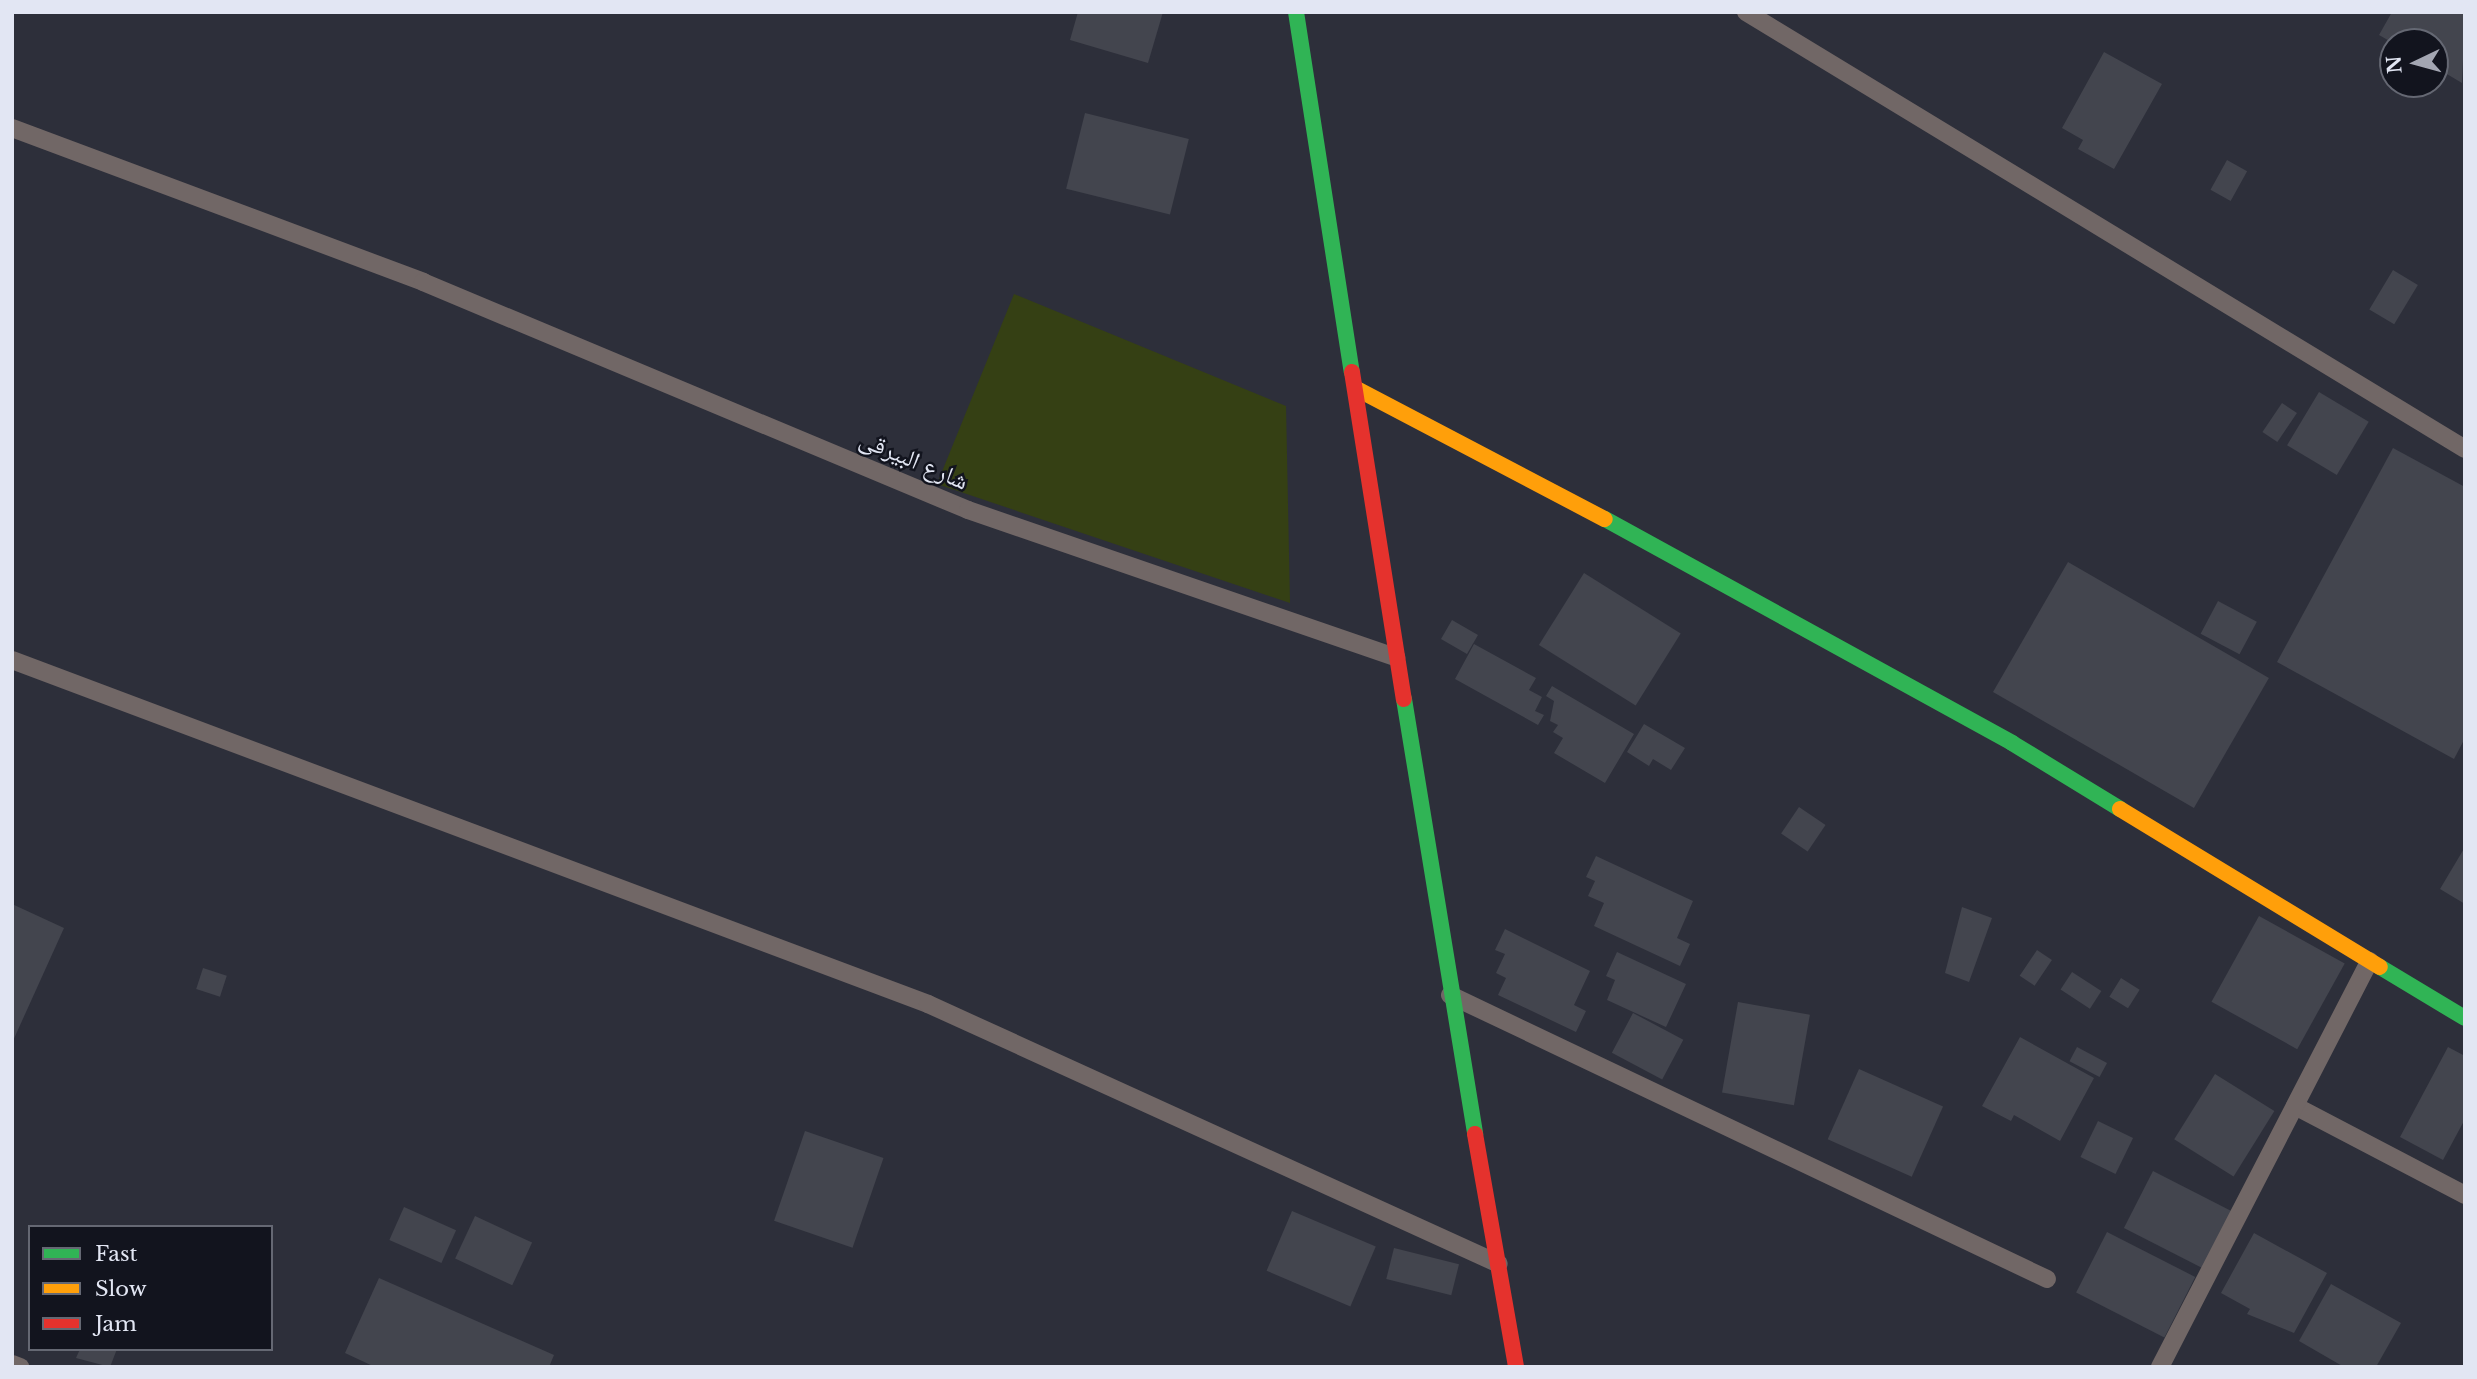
<!DOCTYPE html>
<meta charset="utf-8">
<style>
body{margin:0}
#map{position:relative;width:2477px;height:1379px;overflow:hidden;background:#2d2f3a;font-family:"Libre Baskerville","Noto Naskh Arabic",serif}
div>[style]{position:absolute}
.green>*{inset:0;background:#354014}
.building>*{inset:0;background:#43454e;transform-origin:0 0}
.lane>*{height:18px;margin:-9px;padding:0 9px;transform-origin:9px;border-radius:9px;background:#716766}
.fast>*{height:16px;margin:-8px;padding:0 8px;transform-origin:8px;border-radius:8px;background:#30b455}
.slow>*{height:16px;margin:-8px;padding:0 8px;transform-origin:8px;border-radius:8px;background:#ff9f0a}
.jam>*{height:16px;margin:-8px;padding:0 8px;transform-origin:8px;border-radius:8px;background:#e5322d}
span{translate:-50% -50%;white-space:nowrap;text-align:center;line-height:1.15;-webkit-text-stroke:5px #12141e;paint-order:stroke}
.street-label{font-size:24px;color:#e2e6f3}
.frame{position:absolute;inset:0;border:14px solid #e2e6f3;pointer-events:none}
.legend{position:absolute;left:28px;top:1225px;width:245px;height:126px;box-sizing:border-box;background:#12141e;border:2px solid #656873;margin:0;padding:9px 12px;list-style:none;font-size:21px;color:#e2e6f3}
.legend li{display:flex;align-items:center;gap:14px;height:35px}
.legend b{width:35px;border:2px solid #656873}
.north{position:absolute;left:2379px;top:28px;width:70px;height:70px;box-sizing:border-box;background:#12141e;border:2px solid #656873;border-radius:50%;rotate:265deg;font-size:19px;font-weight:700;line-height:28px;text-align:center;color:#e2e6f3}
.north::after{content:'';display:block;margin:auto;width:24px;height:32px;background:#a3a6b2;clip-path:polygon(50% 0,100% 100%,50% 72%,0 100%)}
</style>
<div id="map">
<div class="green">
<i style="clip-path:polygon(1014px 294px,1286px 406px,1290px 603px,937px 484px)"></i>
</div>
<div class="building">
<i style="clip-path:polygon(1078px 12px,1163px 12px,1148px 63px,1070px 40px)"></i>
<i style="clip-path:polygon(2392px 12px,2465px 12px,2462px 83px,2435px 67px,2435px 42px,2393px 43px,2379px 35px)"></i>
<i style="clip-path:polygon(2104px 52px,2162px 84px,2114px 169px,2078px 149px,2083px 140px,2062px 128px)"></i>
<i style="left:1085px;top:113px;width:107px;height:78px;rotate:14deg"></i>
<i style="left:2227px;top:160px;width:23px;height:34px;rotate:29deg"></i>
<i style="left:2393px;top:270px;width:29px;height:46px;rotate:31deg"></i>
<i style="left:2319px;top:392px;width:58px;height:62px;rotate:31deg"></i>
<i style="left:2282px;top:403px;width:18px;height:35px;rotate:34deg"></i>
<i style="clip-path:polygon(2393px 448px,2465px 487px,2465px 738px,2454px 759px,2277px 662px)"></i>
<i style="left:2068px;top:562px;width:232px;height:150px;rotate:30deg"></i>
<i style="left:1584px;top:573px;width:114px;height:85px;rotate:32deg"></i>
<i style="left:2218px;top:601px;width:44px;height:37px;rotate:28deg"></i>
<i style="left:1452px;top:620px;width:30px;height:22px;rotate:30deg"></i>
<i style="clip-path:polygon(1474px 644px,1536px 678px,1529px 690px,1542px 697px,1535px 711px,1544px 715px,1538px 725px,1455px 679px)"></i>
<i style="clip-path:polygon(1552px 686px,1634px 734px,1605px 783px,1554px 753px,1563px 738px,1553px 732px,1558px 725px,1550px 721px,1554px 701px,1546px 696px)"></i>
<i style="clip-path:polygon(1644px 724px,1685px 748px,1671px 770px,1653px 759px,1649px 766px,1627px 752px)"></i>
<i style="left:1799px;top:807px;width:32px;height:32px;rotate:34deg"></i>
<i style="clip-path:polygon(2465px 847px,2465px 904px,2440px 889px)"></i>
<i style="clip-path:polygon(1596px 856px,1693px 901px,1677px 938px,1690px 944px,1680px 966px,1594px 926px,1604px 903px,1588px 896px,1595px 881px,1586px 877px)"></i>
<i style="clip-path:polygon(12px 904px,64px 928px,12px 1043px)"></i>
<i style="clip-path:polygon(1962px 907px,1992px 918px,1969px 982px,1945px 973px)"></i>
<i style="left:2259px;top:916px;width:98px;height:98px;rotate:29deg"></i>
<i style="clip-path:polygon(1505px 929px,1590px 971px,1574px 1005px,1586px 1011px,1576px 1032px,1498px 995px,1506px 978px,1496px 973px,1505px 954px,1495px 950px)"></i>
<i style="left:2037px;top:950px;width:18px;height:31px;rotate:34deg"></i>
<i style="clip-path:polygon(1617px 952px,1686px 984px,1666px 1027px,1607px 1000px,1615px 980px,1606px 976px)"></i>
<i style="left:203px;top:968px;width:25px;height:22px;rotate:18deg"></i>
<i style="left:2072px;top:972px;width:35px;height:21px;rotate:33deg"></i>
<i style="left:2121px;top:978px;width:22px;height:22px;rotate:32deg"></i>
<i style="left:1738px;top:1002px;width:73px;height:92px;rotate:10deg"></i>
<i style="left:1633px;top:1013px;width:57px;height:45px;rotate:28deg"></i>
<i style="clip-path:polygon(2020px 1037px,2094px 1078px,2060px 1141px,2014px 1115px,2011px 1121px,1982px 1106px)"></i>
<i style="left:2077px;top:1047px;width:34px;height:16px;rotate:28deg"></i>
<i style="clip-path:polygon(2448px 1047px,2465px 1056px,2465px 1119px,2443px 1160px,2400px 1137px)"></i>
<i style="left:1859px;top:1069px;width:92px;height:77px;rotate:24deg"></i>
<i style="left:2215px;top:1074px;width:70px;height:77px;rotate:32deg"></i>
<i style="left:2098px;top:1121px;width:39px;height:40px;rotate:26deg"></i>
<i style="left:805px;top:1131px;width:83px;height:95px;rotate:19deg"></i>
<i style="left:2153px;top:1171px;width:89px;height:64px;rotate:27deg"></i>
<i style="left:404px;top:1207px;width:57px;height:36px;rotate:24deg"></i>
<i style="left:1292px;top:1211px;width:91px;height:65px;rotate:23deg"></i>
<i style="left:475px;top:1216px;width:63px;height:47px;rotate:25deg"></i>
<i style="left:2107px;top:1232px;width:99px;height:68px;rotate:27deg"></i>
<i style="clip-path:polygon(2254px 1233px,2327px 1273px,2294px 1333px,2247px 1314px,2250px 1309px,2221px 1293px)"></i>
<i style="left:1394px;top:1248px;width:67px;height:32px;rotate:14deg"></i>
<i style="clip-path:polygon(379px 1278px,554px 1355px,549px 1367px,375px 1367px,345px 1353px)"></i>
<i style="clip-path:polygon(2331px 1284px,2401px 1323px,2376px 1367px,2344px 1367px,2299px 1341px)"></i>
<i style="clip-path:polygon(80px 1349px,117px 1349px,110px 1367px,76px 1358px)"></i>
</div>
<div class="lane">
<i style="left:1746px;top:12px;width:841px;rotate:31.29deg"></i>
<i style="left:12px;top:128px;width:439px;rotate:20.5deg"></i>
<i style="left:423px;top:282px;width:591px;rotate:22.7deg"></i>
<i style="left:968px;top:510px;width:453px;rotate:19deg"></i>
<i style="left:12px;top:660px;width:978px;rotate:20.58deg"></i>
<i style="left:928px;top:1004px;width:627px;rotate:24.48deg"></i>
<i style="left:1450px;top:995px;width:661px;rotate:25.44deg"></i>
<i style="left:2295px;top:1106px;width:192px;rotate:27.6deg"></i>
<i style="left:12px;top:1364px;width:9px;rotate:21deg"></i>
<i style="left:2160px;top:1367px;width:457px;rotate:-62.7deg"></i>
</div>
<div class="fast">
<i style="left:1296px;top:12px;width:364px;rotate:81.2deg"></i>
<i style="left:1605px;top:519px;width:465px;rotate:28.8deg"></i>
<i style="left:2012px;top:743px;width:127px;rotate:31.4deg"></i>
<i style="left:1404px;top:699px;width:441px;rotate:80.7deg"></i>
<i style="left:2380px;top:967px;width:99px;rotate:31deg"></i>
</div>
<div class="slow">
<i style="left:1355px;top:388px;width:282px;rotate:27.7deg"></i>
<i style="left:2120px;top:809px;width:304px;rotate:31.3deg"></i>
</div>
<div class="jam">
<i style="left:1352px;top:372px;width:331px;rotate:81deg"></i>
<i style="left:1475px;top:1134px;width:237px;rotate:80deg"></i>
</div>
<div class="street-label">
<span style="left:914px;top:460px;rotate:23deg">شارع البيرقى</span>
</div>
<div class="frame"></div>
<ul class="legend">
<li><b style="height:9px;background:#30b455"></b>Fast</li>
<li><b style="height:9px;background:#ff9f0a"></b>Slow</li>
<li><b style="height:9px;background:#e5322d"></b>Jam</li>
</ul>
<div class="north">N</div>
</div>
